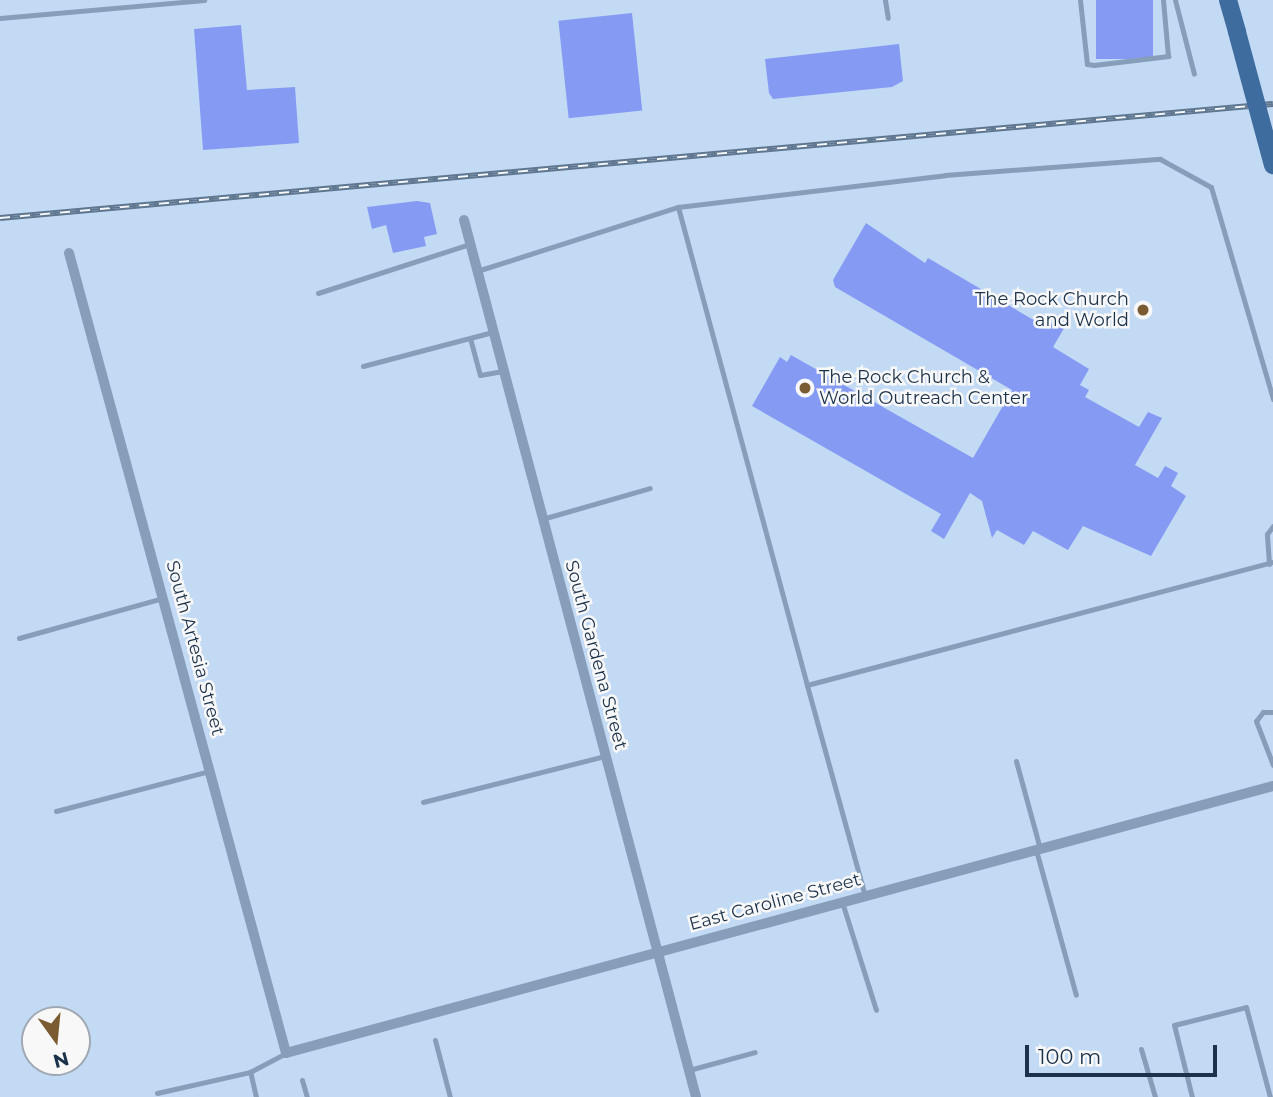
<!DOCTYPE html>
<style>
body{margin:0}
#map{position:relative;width:1273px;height:1097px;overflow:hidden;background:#c3daf4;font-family:Montserrat,sans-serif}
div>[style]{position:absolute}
.building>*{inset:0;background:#859bf3;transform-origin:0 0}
.service>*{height:5px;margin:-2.5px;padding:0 2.5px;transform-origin:2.5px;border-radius:2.5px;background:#869eba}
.minor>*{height:10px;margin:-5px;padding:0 5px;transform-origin:5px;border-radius:5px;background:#869eba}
.primary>*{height:18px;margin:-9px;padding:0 9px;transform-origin:9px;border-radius:9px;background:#3f6c9e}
.rail>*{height:6px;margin-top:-3px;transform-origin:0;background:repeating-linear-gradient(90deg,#f8f8f8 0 10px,#5f768f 0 20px);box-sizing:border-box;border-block:2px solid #5f768f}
.primary-bridge>*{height:18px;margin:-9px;padding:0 9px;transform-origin:9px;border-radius:9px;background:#3f6c9e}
.dots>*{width:19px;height:19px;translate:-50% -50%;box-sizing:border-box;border:4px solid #f8f8f8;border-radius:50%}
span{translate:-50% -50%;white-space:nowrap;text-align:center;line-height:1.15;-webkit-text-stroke:5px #f8f8f8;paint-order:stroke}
.poi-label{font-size:18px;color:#1b324b}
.right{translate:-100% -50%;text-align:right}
.left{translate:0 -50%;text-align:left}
.street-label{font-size:18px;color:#1b324b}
.north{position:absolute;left:21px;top:1006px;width:70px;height:70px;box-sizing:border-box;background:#f8f8f8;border:2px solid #a0a9b3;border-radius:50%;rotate:165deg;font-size:19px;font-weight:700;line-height:28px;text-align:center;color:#1b324b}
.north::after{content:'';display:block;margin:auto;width:24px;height:32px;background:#7b5b31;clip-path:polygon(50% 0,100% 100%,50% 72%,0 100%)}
.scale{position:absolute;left:1025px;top:1045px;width:192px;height:32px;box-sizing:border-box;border:4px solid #1b324b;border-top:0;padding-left:9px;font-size:21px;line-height:24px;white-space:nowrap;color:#1b324b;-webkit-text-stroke:5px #f8f8f8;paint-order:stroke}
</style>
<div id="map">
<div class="building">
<i style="left:1096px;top:0;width:57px;height:59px"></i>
<i style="left:632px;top:13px;width:98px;height:74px;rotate:84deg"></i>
<i style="clip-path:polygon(241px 25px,247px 90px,295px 87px,299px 143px,203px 150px,194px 29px)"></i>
<i style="clip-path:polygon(899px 44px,903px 81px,892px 87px,773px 99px,769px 93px,765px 59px)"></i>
<i style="clip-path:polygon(417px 201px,430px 203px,437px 234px,424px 237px,426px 246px,393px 253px,386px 225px,372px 229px,367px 207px)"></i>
<i style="clip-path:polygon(866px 223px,925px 263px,928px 258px,1049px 329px,1054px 319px,1066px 325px,1053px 347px,1089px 369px,1080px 385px,1089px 390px,1085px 397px,1139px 427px,1148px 412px,1162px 418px,1135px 465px,1158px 478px,1165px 466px,1178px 473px,1171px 486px,1186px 496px,1151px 556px,1083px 526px,1068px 550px,1033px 531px,1024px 545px,997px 530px,992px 538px,982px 501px,970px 493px,944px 539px,931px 531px,941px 514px,752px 406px,780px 357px,787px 362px,791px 355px,973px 458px,1012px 390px,835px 287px,833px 280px)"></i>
</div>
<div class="service">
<i style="left:885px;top:0;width:18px;rotate:81deg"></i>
<i style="left:1080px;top:0;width:64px;rotate:83.8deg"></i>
<i style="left:1087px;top:64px;width:7px;rotate:8deg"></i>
<i style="left:1094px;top:65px;width:75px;rotate:-6.9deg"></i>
<i style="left:1168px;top:56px;width:56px;rotate:-95.1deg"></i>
<i style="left:1175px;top:0;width:76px;rotate:75.6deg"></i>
<i style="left:0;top:18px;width:205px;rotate:-5deg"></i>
<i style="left:678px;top:207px;width:495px;rotate:74.9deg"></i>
<i style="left:477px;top:271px;width:211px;rotate:-17.7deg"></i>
<i style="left:678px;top:207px;width:269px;rotate:-6.8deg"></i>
<i style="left:945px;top:175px;width:216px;rotate:-4.3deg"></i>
<i style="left:1160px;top:159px;width:58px;rotate:28.8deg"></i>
<i style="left:1211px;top:187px;width:221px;rotate:73.7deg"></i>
<i style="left:318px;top:293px;width:160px;rotate:-17.9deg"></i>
<i style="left:470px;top:338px;width:38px;rotate:75deg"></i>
<i style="left:480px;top:375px;width:23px;rotate:-10deg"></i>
<i style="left:363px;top:366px;width:134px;rotate:-14.7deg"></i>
<i style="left:542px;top:519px;width:112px;rotate:-16deg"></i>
<i style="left:1269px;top:564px;width:30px;rotate:-94deg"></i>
<i style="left:1267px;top:534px;width:10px;rotate:-53deg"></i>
<i style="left:19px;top:638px;width:149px;rotate:-15.5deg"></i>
<i style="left:1273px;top:712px;width:10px;rotate:180deg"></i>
<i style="left:1263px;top:712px;width:11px;rotate:128deg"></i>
<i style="left:1256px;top:721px;width:47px;rotate:68.9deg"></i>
<i style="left:1016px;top:761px;width:91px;rotate:74.7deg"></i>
<i style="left:423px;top:802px;width:188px;rotate:-14.2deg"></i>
<i style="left:56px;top:811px;width:159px;rotate:-14.6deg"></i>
<i style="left:1036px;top:850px;width:150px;rotate:74.6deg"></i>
<i style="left:865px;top:896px;width:219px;rotate:-105.4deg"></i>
<i style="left:807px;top:685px;width:482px;rotate:-14.8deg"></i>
<i style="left:842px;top:902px;width:113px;rotate:72.5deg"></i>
<i style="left:435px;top:1040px;width:59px;rotate:75.3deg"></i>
<i style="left:1141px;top:1049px;width:50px;rotate:73.7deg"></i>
<i style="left:689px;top:1070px;width:68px;rotate:-15.3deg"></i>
<i style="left:302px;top:1080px;width:18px;rotate:74deg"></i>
<i style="left:157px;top:1093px;width:95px;rotate:-12.7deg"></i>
<i style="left:256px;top:1097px;width:26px;rotate:-103deg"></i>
<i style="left:250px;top:1072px;width:41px;rotate:-27.8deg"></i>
<i style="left:1192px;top:1097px;width:74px;rotate:-104deg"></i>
<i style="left:1174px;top:1025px;width:74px;rotate:-14deg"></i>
<i style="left:1246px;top:1007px;width:93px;rotate:75.1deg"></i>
</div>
<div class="minor">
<i style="left:464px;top:220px;width:907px;rotate:75.18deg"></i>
<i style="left:69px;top:253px;width:829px;rotate:74.82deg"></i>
<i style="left:286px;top:1053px;width:1022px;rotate:-15.14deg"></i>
</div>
<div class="primary">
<i style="left:1228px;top:0;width:33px;rotate:74deg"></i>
</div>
<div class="rail">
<i style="left:0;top:218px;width:1278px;rotate:-5.12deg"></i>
</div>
<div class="primary-bridge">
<i style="left:1237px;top:32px;width:138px;rotate:74.9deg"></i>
</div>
<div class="dots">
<i style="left:1143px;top:310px;background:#7b5b31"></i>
<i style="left:805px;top:388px;background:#7b5b31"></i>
</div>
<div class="poi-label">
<span class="right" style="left:1129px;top:310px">The Rock Church<br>and World</span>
<span class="left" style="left:819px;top:388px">The Rock Church &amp;<br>World Outreach Center</span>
</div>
<div class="street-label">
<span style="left:195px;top:648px;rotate:75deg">South Artesia Street</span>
<span style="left:596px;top:655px;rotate:75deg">South Gardena Street</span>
<span style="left:775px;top:902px;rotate:-15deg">East Caroline Street</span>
</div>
<div class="north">N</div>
<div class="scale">100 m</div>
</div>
